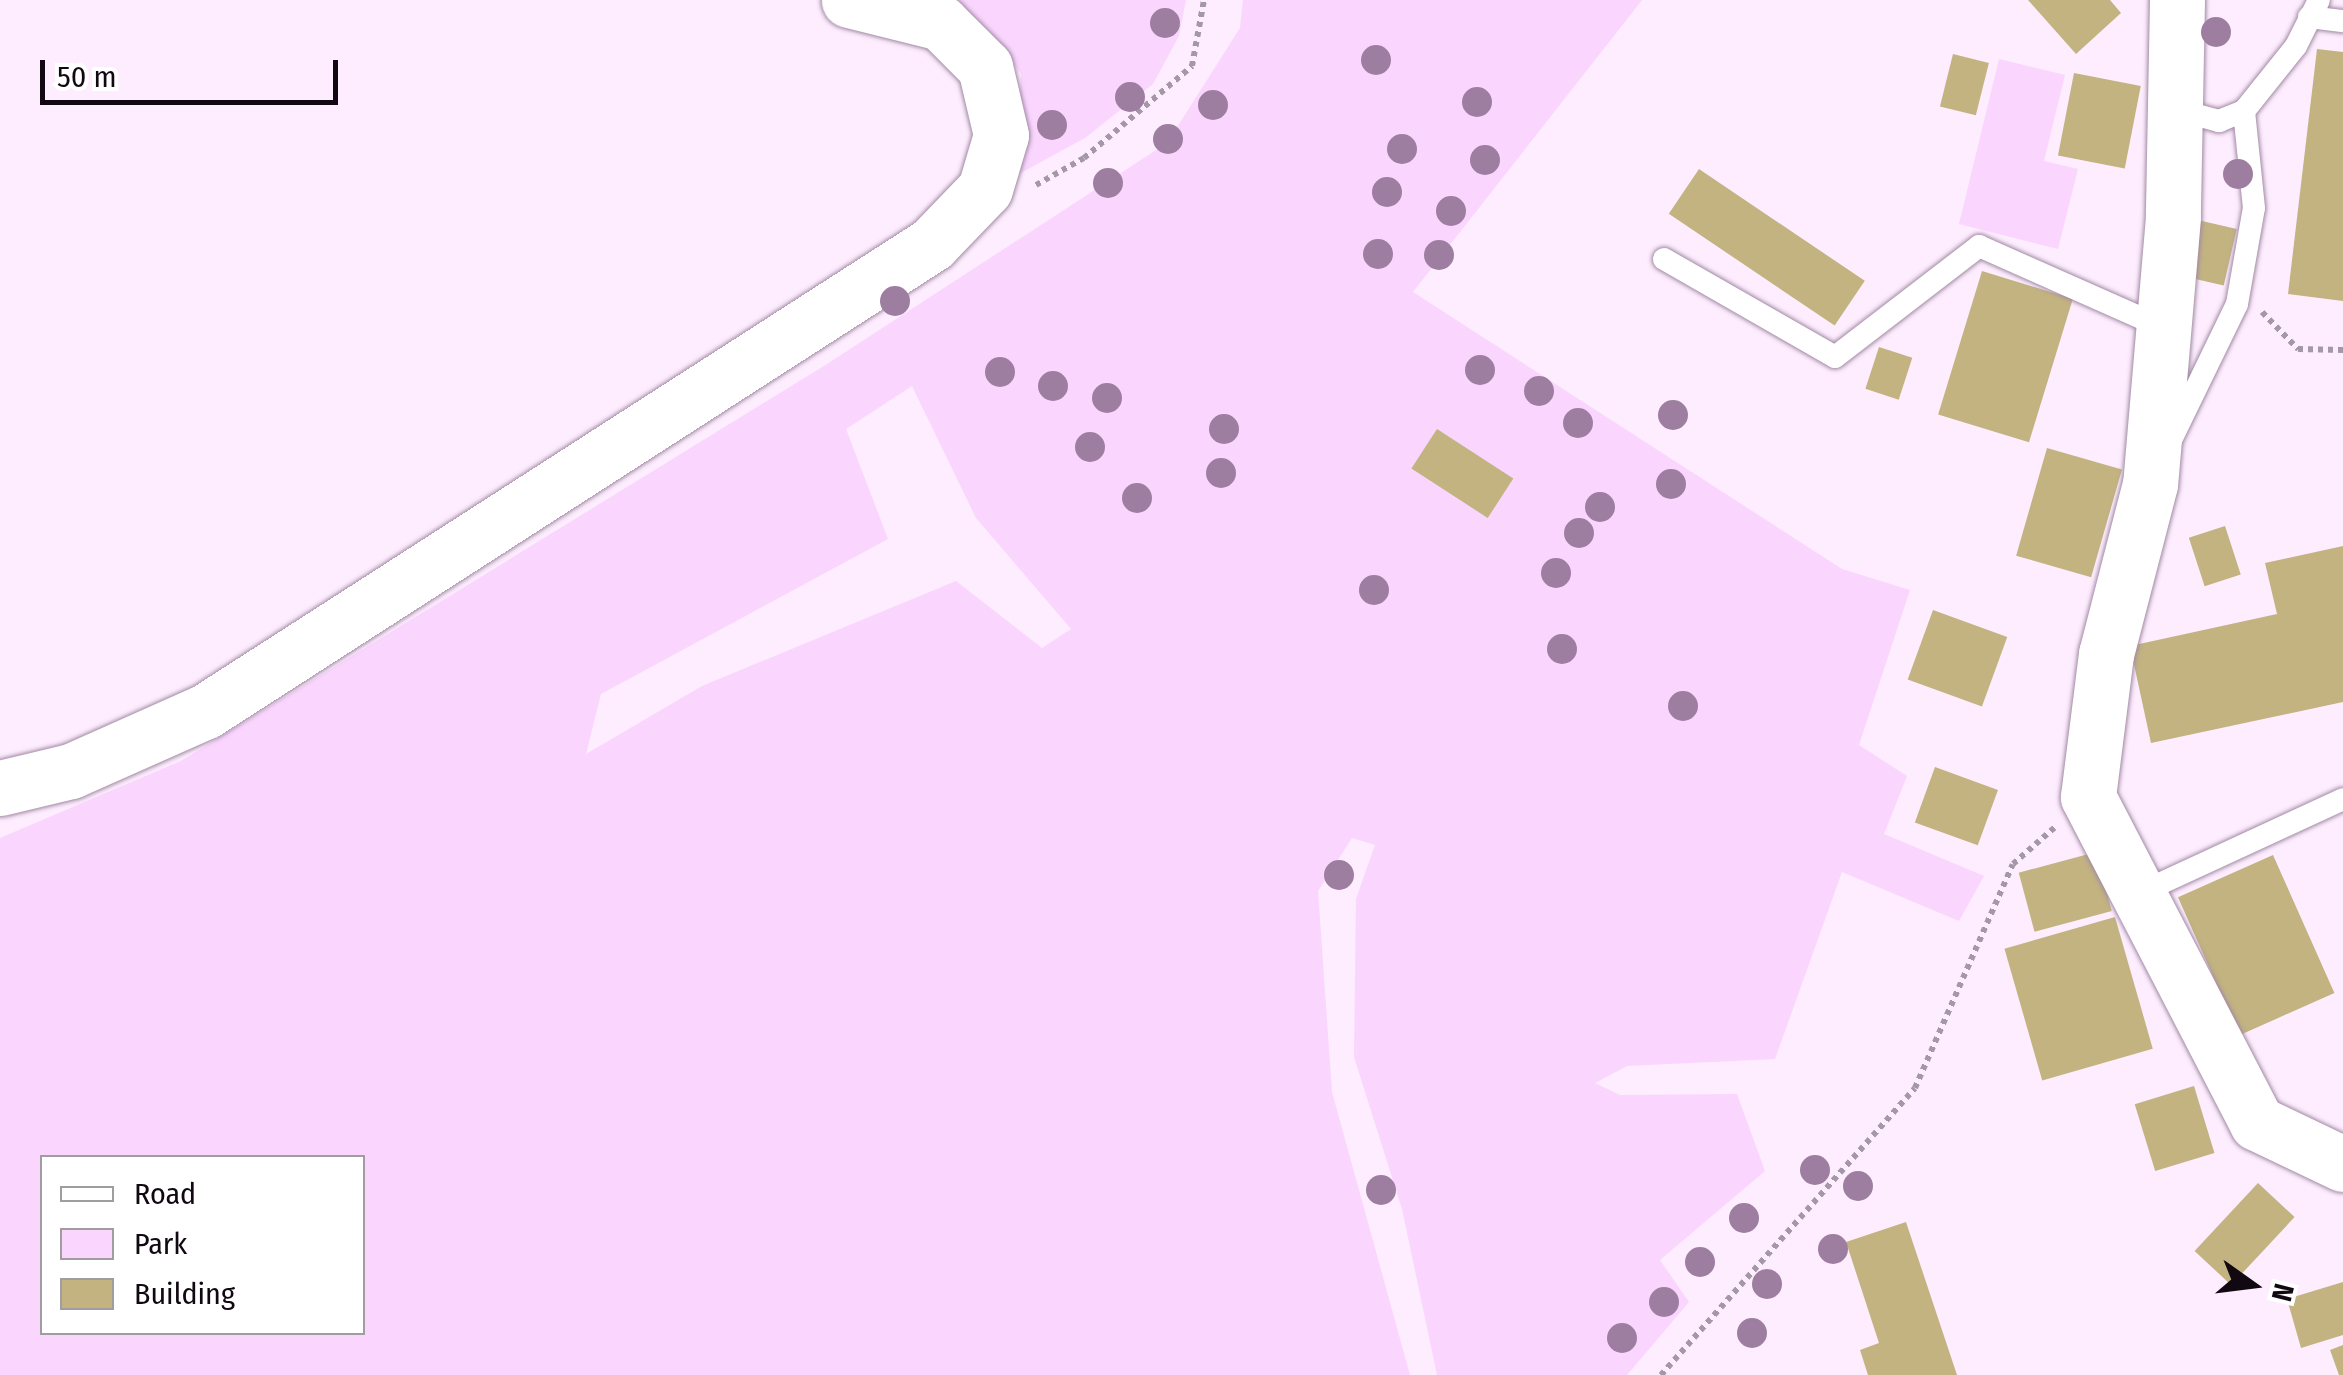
<!DOCTYPE html>
<style>
body{margin:0}
#map{position:relative;width:2343px;height:1375px;overflow:hidden;background:#fdedfe;font-family:"Fira Sans Condensed",sans-serif}
div>[style]{position:absolute}
.green>*{inset:0;background:#fad5fe}
.building>*{inset:0;background:#c2b381;transform-origin:0 0}
.path>*{height:6px;margin-top:-3px;transform-origin:0;background:repeating-linear-gradient(90deg,#a598a6 0 5px,transparent 0 10px)}
.roads{filter:drop-shadow(0 0 2px #a289a4) drop-shadow(0 0 2px #a289a4)}
.service>*{height:22px;margin:-11px;padding:0 11px;transform-origin:11px;border-radius:11px;background:#fff}
.tertiary>*{height:55px;margin:-27.5px;padding:0 27.5px;transform-origin:27.5px;border-radius:27.5px;background:#fff}
.trees>*{width:30px;height:30px;margin:-15px;border-radius:50%;background:#9d7da0}
span{translate:-50% -50%;white-space:nowrap;text-align:center;line-height:1.15;-webkit-text-stroke:10px #fff;paint-order:stroke}
.legend{position:absolute;left:40px;top:1155px;width:325px;height:180px;box-sizing:border-box;background:#fff;border:2px solid #a09ca0;margin:0;padding:12px 18px;list-style:none;font-size:30px;color:#110812}
.legend li{display:flex;align-items:center;gap:20px;height:50px}
.legend b{width:50px;border:2px solid #a09ca0}
.north{position:absolute;left:2203px;top:1235px;width:100px;height:100px;-webkit-text-stroke:8px #fff;paint-order:stroke;rotate:104deg;font-size:28px;font-weight:700;line-height:40px;text-align:center;color:#110812}
.north::after{content:'';display:block;margin:auto;width:35px;height:45px;background:#110812;clip-path:polygon(50% 0,100% 100%,50% 72%,0 100%)}
.scale{position:absolute;left:40px;top:60px;width:298px;height:45px;box-sizing:border-box;border:5px solid #110812;border-top:0;padding-left:12px;font-size:30px;line-height:35px;white-space:nowrap;color:#110812;-webkit-text-stroke:8px #fff;paint-order:stroke}
</style>
<div id="map">
<div class="green">
<i style="clip-path:polygon(934px 0,1186px 0,1179px 36px,1153px 84px,1085px 138px,1015px 176px,1021px 74px,989px 30px)"></i>
<i style="clip-path:polygon(evenodd,1243px 0,1642px 0,1413px 292px,1842px 569px,1910px 590px,1859px 745px,1907px 776px,1884px 834px,1984px 876px,1959px 921px,1842px 872px,1775px 1059px,1627px 1066px,1595px 1083px,1620px 1095px,1737px 1094px,1765px 1171px,1660px 1260px,1689px 1302px,1627px 1375px,1437px 1375px,1402px 1209px,1354px 1057px,1356px 899px,1375px 845px,1352px 838px,1318px 891px,1332px 1092px,1410px 1375px,0 1375px,0 838px,181px 761px,824px 366px,1167px 143px,1240px 28px,1243px 0,912px 386px,976px 518px,1071px 629px,1042px 648px,956px 581px,702px 686px,586px 754px,601px 694px,888px 539px,846px 429px,912px 386px,1243px 0,42px 1158px,362px 1158px,362px 1332px,42px 1332px,42px 1158px)"></i>
<i style="clip-path:polygon(1999px 59px,2065px 75px,2044px 161px,2078px 169px,2058px 249px,1959px 224px)"></i>
</div>
<div class="building">
<i style="clip-path:polygon(2028px 0,2110px 0,2121px 13px,2076px 54px)"></i>
<i style="clip-path:polygon(2317px 49px,2343px 52px,2343px 301px,2288px 294px)"></i>
<i style="left:1953px;top:54px;width:37px;height:54px;rotate:14deg"></i>
<i style="left:2074px;top:73px;width:68px;height:84px;rotate:11deg"></i>
<i style="left:1699px;top:169px;width:200px;height:54px;rotate:34deg"></i>
<i style="left:2189px;top:218px;width:49px;height:58px;rotate:13deg"></i>
<i style="left:1982px;top:271px;width:95px;height:150px;rotate:17deg"></i>
<i style="left:1879px;top:347px;width:35px;height:44px;rotate:18deg"></i>
<i style="left:1437px;top:429px;width:91px;height:47px;rotate:33deg"></i>
<i style="left:2047px;top:448px;width:78px;height:112px;rotate:16deg"></i>
<i style="left:2225px;top:526px;width:51px;height:38px;rotate:72deg"></i>
<i style="clip-path:polygon(2343px 546px,2343px 702px,2151px 743px,2130px 646px,2277px 614px,2265px 563px)"></i>
<i style="left:1933px;top:610px;width:79px;height:74px;rotate:20deg"></i>
<i style="left:1935px;top:767px;width:67px;height:59px;rotate:20deg"></i>
<i style="left:2096px;top:852px;width:61px;height:80px;rotate:75deg"></i>
<i style="left:2273px;top:855px;width:151px;height:104px;rotate:66deg"></i>
<i style="left:2115px;top:917px;width:137px;height:115px;rotate:74deg"></i>
<i style="left:2194px;top:1086px;width:70px;height:62px;rotate:73deg"></i>
<i style="left:2258px;top:1183px;width:50px;height:93px;rotate:43deg"></i>
<i style="clip-path:polygon(1906px 1222px,1957px 1375px,1868px 1375px,1860px 1350px,1879px 1343px,1846px 1242px)"></i>
<i style="clip-path:polygon(2343px 1282px,2343px 1335px,2301px 1348px,2287px 1299px)"></i>
<i style="clip-path:polygon(2343px 1345px,2343px 1375px,2339px 1375px,2330px 1350px)"></i>
</div>
<div class="path">
<i style="left:1036px;top:185px;width:55px;rotate:-29.4deg"></i>
<i style="left:1084px;top:158px;width:142px;rotate:-40.4deg"></i>
<i style="left:1192px;top:66px;width:67px;rotate:-79.7deg"></i>
<i style="left:2262px;top:312px;width:52px;rotate:45.8deg"></i>
<i style="left:2298px;top:349px;width:45px;rotate:1.3deg"></i>
<i style="left:1661px;top:1375px;width:383px;rotate:-48.5deg"></i>
<i style="left:1915px;top:1088px;width:244px;rotate:-66.4deg"></i>
<i style="left:2013px;top:864px;width:55px;rotate:-41.3deg"></i>
</div>
<div class="roads">
<div class="service">
<i style="left:2309px;top:17px;width:34px;rotate:7deg"></i>
<i style="left:2175px;top:109px;width:46px;rotate:15.3deg"></i>
<i style="left:2219px;top:121px;width:27px;rotate:-22deg"></i>
<i style="left:2244px;top:111px;width:83px;rotate:-51.3deg"></i>
<i style="left:2296px;top:46px;width:51px;rotate:-63.4deg"></i>
<i style="left:1664px;top:259px;width:197px;rotate:29.8deg"></i>
<i style="left:1835px;top:357px;width:182px;rotate:-37.6deg"></i>
<i style="left:1979px;top:246px;width:202px;rotate:23.9deg"></i>
<i style="left:2171px;top:440px;width:151px;rotate:-64.1deg"></i>
<i style="left:2237px;top:304px;width:97px;rotate:-80deg"></i>
<i style="left:2254px;top:208px;width:98px;rotate:-95.9deg"></i>
<i style="left:2142px;top:892px;width:221px;rotate:-24.8deg"></i>
</div>
<div class="tertiary">
<i style="left:2177px;top:0;width:217px;rotate:91.1deg"></i>
<i style="left:2173px;top:217px;width:268px;rotate:94.9deg"></i>
<i style="left:2150px;top:484px;width:176px;rotate:104.5deg"></i>
<i style="left:2106px;top:654px;width:144px;rotate:97.2deg"></i>
<i style="left:2088px;top:797px;width:367px;rotate:62.6deg"></i>
<i style="left:2257px;top:1123px;width:95px;rotate:25.5deg"></i>
<i style="left:0;top:788px;width:73px;rotate:-13.5deg"></i>
<i style="left:71px;top:771px;width:148px;rotate:-24deg"></i>
<i style="left:206px;top:711px;width:863px;rotate:-32.75deg"></i>
<i style="left:932px;top:244px;width:76px;rotate:-46.1deg"></i>
<i style="left:985px;top:189px;width:56px;rotate:-73.5deg"></i>
<i style="left:1001px;top:135px;width:70px;rotate:-103.2deg"></i>
<i style="left:985px;top:67px;width:62px;rotate:-135deg"></i>
<i style="left:941px;top:23px;width:95px;rotate:-166deg"></i>
</div>
</div>
<div class="trees">
<i style="left:1165px;top:23px"></i>
<i style="left:2216px;top:32px"></i>
<i style="left:1376px;top:60px"></i>
<i style="left:1130px;top:97px"></i>
<i style="left:1477px;top:102px"></i>
<i style="left:1213px;top:105px"></i>
<i style="left:1052px;top:125px"></i>
<i style="left:1168px;top:139px"></i>
<i style="left:1402px;top:149px"></i>
<i style="left:1485px;top:160px"></i>
<i style="left:2238px;top:174px"></i>
<i style="left:1108px;top:183px"></i>
<i style="left:1387px;top:192px"></i>
<i style="left:1451px;top:211px"></i>
<i style="left:1378px;top:254px"></i>
<i style="left:1439px;top:255px"></i>
<i style="left:895px;top:301px"></i>
<i style="left:1480px;top:370px"></i>
<i style="left:1000px;top:372px"></i>
<i style="left:1053px;top:386px"></i>
<i style="left:1539px;top:391px"></i>
<i style="left:1107px;top:398px"></i>
<i style="left:1673px;top:415px"></i>
<i style="left:1578px;top:423px"></i>
<i style="left:1224px;top:429px"></i>
<i style="left:1090px;top:447px"></i>
<i style="left:1221px;top:473px"></i>
<i style="left:1671px;top:484px"></i>
<i style="left:1137px;top:498px"></i>
<i style="left:1600px;top:507px"></i>
<i style="left:1579px;top:533px"></i>
<i style="left:1556px;top:573px"></i>
<i style="left:1374px;top:590px"></i>
<i style="left:1562px;top:649px"></i>
<i style="left:1683px;top:706px"></i>
<i style="left:1339px;top:875px"></i>
<i style="left:1815px;top:1170px"></i>
<i style="left:1858px;top:1186px"></i>
<i style="left:1381px;top:1190px"></i>
<i style="left:1744px;top:1218px"></i>
<i style="left:1833px;top:1249px"></i>
<i style="left:1700px;top:1262px"></i>
<i style="left:1767px;top:1284px"></i>
<i style="left:1664px;top:1302px"></i>
<i style="left:1752px;top:1333px"></i>
<i style="left:1622px;top:1338px"></i>
</div>
<ul class="legend">
<li><b style="height:12px;background:#fff"></b>Road</li>
<li><b style="height:28px;background:#fad5fe"></b>Park</li>
<li><b style="height:28px;background:#c2b381"></b>Building</li>
</ul>
<div class="north">N</div>
<div class="scale">50 m</div>
</div>
